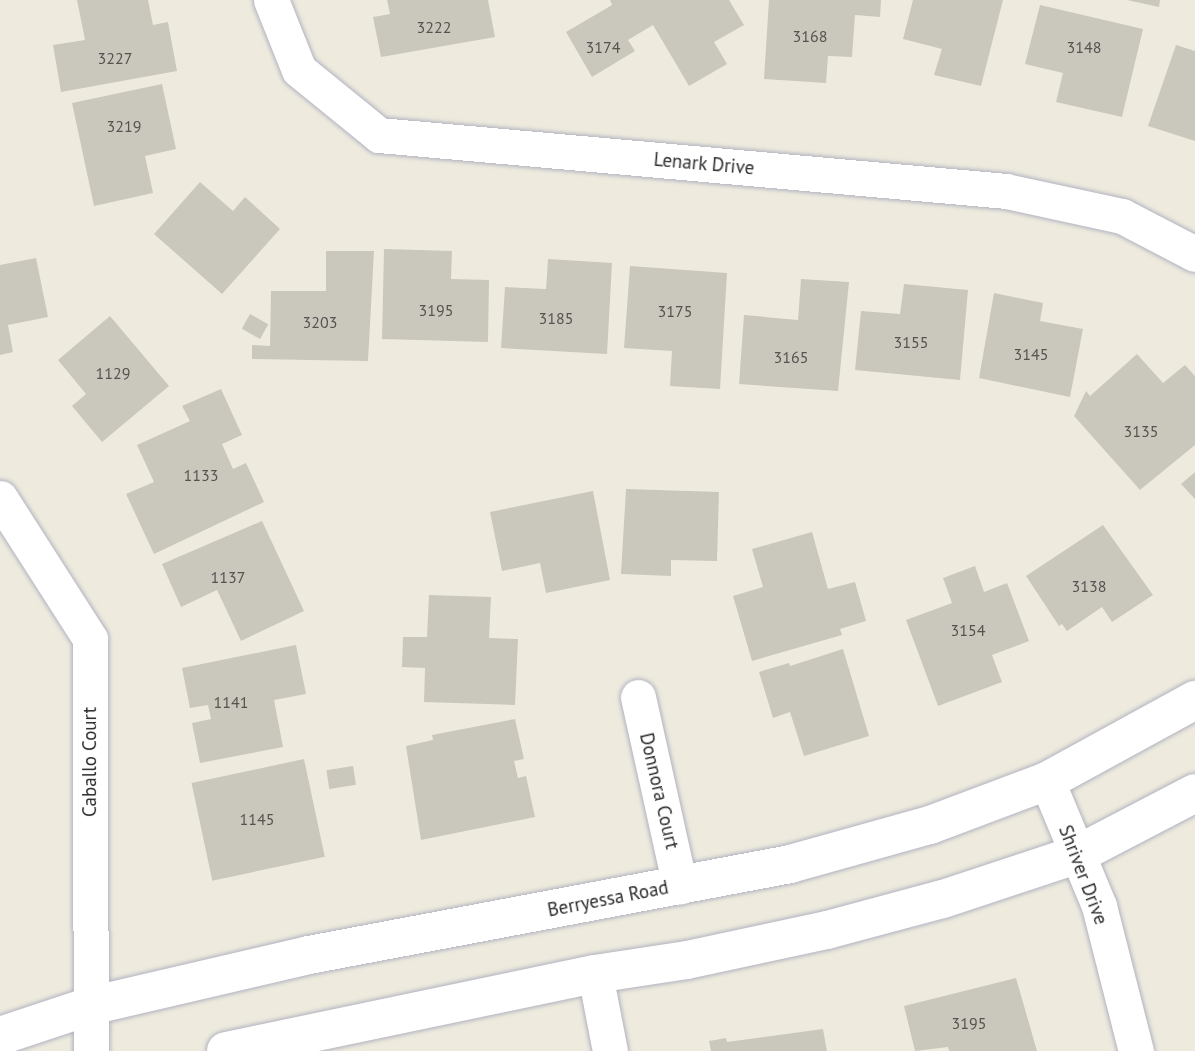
<!DOCTYPE html>
<style>
body{margin:0}
#map{position:relative;width:1195px;height:1051px;overflow:hidden;background:#eeebde;font-family:"PT Sans",sans-serif}
div>[style]{position:absolute}
.building>*{inset:0;background:#cac7bd;transform-origin:0 0}
.roads{filter:drop-shadow(0 0 2px #b2b2c0) drop-shadow(0 0 2px #b2b2c0)}
.minor>*{height:35px;margin:-17.5px;padding:0 17.5px;transform-origin:17.5px;border-radius:17.5px;background:#fff}
.secondary>*{height:38px;margin:-19px;padding:0 19px;transform-origin:19px;border-radius:19px;background:#fff}
span{translate:-50% -50%;white-space:nowrap;text-align:center;line-height:1.15;-webkit-text-stroke:6px #fff;paint-order:stroke}
.number-label{font-size:16px;color:#545350}
.number-label span{-webkit-text-stroke-width:0}
.street-label{font-size:19px;color:#2c2c2c}
</style>
<div id="map">
<div class="building">
<i style="clip-path:polygon(77px 0,148px 0,153px 25px,168px 22px,177px 71px,61px 92px,53px 45px,85px 40px)"></i>
<i style="clip-path:polygon(387px 0,488px 0,495px 37px,381px 57px,373px 17px,390px 14px)"></i>
<i style="clip-path:polygon(610px 0,729px 0,744px 25px,714px 42px,727px 64px,689px 86px,653px 25px,628px 40px,635px 51px,592px 77px,566px 32px,612px 5px)"></i>
<i style="clip-path:polygon(769px 0,881px 0,880px 17px,855px 15px,852px 57px,828px 56px,826px 83px,764px 79px)"></i>
<i style="clip-path:polygon(913px 0,1003px 0,981px 86px,934px 75px,942px 49px,903px 39px)"></i>
<i style="clip-path:polygon(1127px 0,1160px 0,1159px 7px)"></i>
<i style="clip-path:polygon(1040px 5px,1143px 29px,1122px 117px,1056px 102px,1063px 73px,1025px 64px)"></i>
<i style="clip-path:polygon(1176px 45px,1195px 51px,1195px 141px,1148px 126px)"></i>
<i style="clip-path:polygon(162px 84px,176px 149px,145px 156px,153px 193px,94px 206px,72px 103px)"></i>
<i style="clip-path:polygon(200px 182px,233px 211px,245px 197px,280px 229px,222px 294px,154px 234px)"></i>
<i style="clip-path:polygon(384px 249px,452px 251px,451px 279px,489px 280px,488px 342px,382px 339px)"></i>
<i style="clip-path:polygon(326px 251px,374px 251px,368px 361px,252px 359px,252px 345px,270px 346px,271px 291px,326px 291px)"></i>
<i style="clip-path:polygon(36px 258px,48px 317px,8px 325px,13px 352px,0 355px,0 265px)"></i>
<i style="clip-path:polygon(548px 259px,612px 263px,607px 354px,501px 348px,505px 287px,546px 289px)"></i>
<i style="clip-path:polygon(630px 266px,727px 273px,720px 389px,670px 386px,672px 351px,624px 348px)"></i>
<i style="clip-path:polygon(801px 279px,849px 282px,838px 391px,739px 384px,744px 315px,798px 320px)"></i>
<i style="clip-path:polygon(904px 284px,968px 290px,960px 380px,855px 370px,861px 311px,900px 314px)"></i>
<i style="clip-path:polygon(994px 293px,1043px 303px,1040px 321px,1083px 329px,1070px 397px,979px 378px)"></i>
<i style="left:250px;top:314px;width:21px;height:17px;rotate:29deg"></i>
<i style="clip-path:polygon(110px 316px,169px 386px,102px 442px,72px 406px,86px 394px,58px 360px)"></i>
<i style="clip-path:polygon(1137px 354px,1163px 383px,1185px 365px,1195px 376px,1195px 445px,1140px 490px,1074px 416px,1086px 391px,1090px 396px)"></i>
<i style="clip-path:polygon(221px 389px,242px 435px,222px 444px,233px 469px,246px 463px,264px 502px,154px 554px,126px 494px,154px 482px,137px 445px,190px 421px,182px 406px)"></i>
<i style="clip-path:polygon(1195px 472px,1195px 499px,1181px 484px)"></i>
<i style="clip-path:polygon(626px 489px,719px 492px,717px 561px,671px 560px,671px 576px,621px 574px)"></i>
<i style="clip-path:polygon(593px 491px,610px 580px,546px 593px,540px 563px,502px 571px,490px 512px)"></i>
<i style="clip-path:polygon(262px 521px,304px 611px,241px 641px,217px 590px,181px 607px,162px 564px)"></i>
<i style="clip-path:polygon(1103px 525px,1153px 595px,1112px 622px,1102px 607px,1067px 631px,1062px 624px,1059px 626px,1026px 576px)"></i>
<i style="clip-path:polygon(812px 532px,828px 589px,855px 582px,866px 621px,840px 629px,842px 635px,752px 661px,733px 596px,763px 587px,752px 549px)"></i>
<i style="clip-path:polygon(975px 566px,984px 592px,1007px 583px,1029px 641px,992px 655px,1002px 682px,938px 706px,906px 620px,952px 603px,943px 578px)"></i>
<i style="clip-path:polygon(429px 595px,491px 597px,489px 638px,518px 639px,515px 705px,424px 702px,425px 668px,402px 667px,403px 637px,427px 637px)"></i>
<i style="clip-path:polygon(296px 645px,306px 694px,274px 700px,283px 747px,200px 763px,192px 723px,211px 719px,208px 705px,190px 708px,182px 668px)"></i>
<i style="clip-path:polygon(843px 649px,869px 736px,804px 756px,790px 712px,773px 718px,759px 672px,789px 663px,790px 666px)"></i>
<i style="clip-path:polygon(515px 719px,524px 759px,514px 761px,518px 778px,526px 776px,535px 817px,421px 840px,406px 746px,433px 740px,432px 735px)"></i>
<i style="left:304px;top:759px;width:100px;height:115px;rotate:78deg"></i>
<i style="left:353px;top:766px;width:19px;height:27px;rotate:81deg"></i>
<i style="clip-path:polygon(1016px 978px,1037px 1051px,949px 1051px,948px 1047px,915px 1051px,904px 1006px)"></i>
<i style="clip-path:polygon(823px 1029px,827px 1051px,711px 1051px,709px 1041px,726px 1038px,727px 1042px)"></i>
</div>
<div class="roads">
<div class="minor">
<i style="left:271px;top:0;width:75px;rotate:68.2deg"></i>
<i style="left:299px;top:70px;width:103px;rotate:39.1deg"></i>
<i style="left:379px;top:135px;width:629px;rotate:5.1deg"></i>
<i style="left:1006px;top:191px;width:119px;rotate:12.2deg"></i>
<i style="left:1122px;top:216px;width:82px;rotate:27.5deg"></i>
<i style="left:0;top:498px;width:167px;rotate:57.4deg"></i>
<i style="left:90px;top:639px;width:412px;rotate:89.9deg"></i>
<i style="left:638px;top:697px;width:194px;rotate:77.5deg"></i>
<i style="left:1047px;top:781px;width:135px;rotate:67.4deg"></i>
<i style="left:1099px;top:906px;width:150px;rotate:75.7deg"></i>
<i style="left:595px;top:974px;width:78px;rotate:79deg"></i>
</div>
<div class="secondary">
<i style="left:0;top:1036px;width:95px;rotate:-18.4deg"></i>
<i style="left:90px;top:1006px;width:225px;rotate:-13.1deg"></i>
<i style="left:309px;top:955px;width:490px;rotate:-10.7deg"></i>
<i style="left:790px;top:864px;width:145px;rotate:-15.6deg"></i>
<i style="left:930px;top:825px;width:125px;rotate:-20.6deg"></i>
<i style="left:1047px;top:781px;width:169px;rotate:-28.7deg"></i>
<i style="left:226px;top:1051px;width:377px;rotate:-11.8deg"></i>
<i style="left:595px;top:974px;width:93px;rotate:-8.7deg"></i>
<i style="left:687px;top:960px;width:143px;rotate:-12.1deg"></i>
<i style="left:827px;top:930px;width:120px;rotate:-15deg"></i>
<i style="left:943px;top:899px;width:140px;rotate:-18.3deg"></i>
<i style="left:1076px;top:855px;width:134px;rotate:-27.5deg"></i>
</div>
</div>
<div class="number-label">
<span style="left:434px;top:27px">3222</span>
<span style="left:810px;top:36px">3168</span>
<span style="left:603px;top:47px">3174</span>
<span style="left:1084px;top:47px">3148</span>
<span style="left:115px;top:58px">3227</span>
<span style="left:124px;top:126px">3219</span>
<span style="left:436px;top:310px">3195</span>
<span style="left:675px;top:311px">3175</span>
<span style="left:556px;top:318px">3185</span>
<span style="left:320px;top:322px">3203</span>
<span style="left:911px;top:342px">3155</span>
<span style="left:1031px;top:354px">3145</span>
<span style="left:791px;top:357px">3165</span>
<span style="left:113px;top:373px">1129</span>
<span style="left:1141px;top:431px">3135</span>
<span style="left:201px;top:475px">1133</span>
<span style="left:228px;top:577px">1137</span>
<span style="left:1089px;top:586px">3138</span>
<span style="left:968px;top:630px">3154</span>
<span style="left:231px;top:702px">1141</span>
<span style="left:257px;top:819px">1145</span>
<span style="left:969px;top:1023px">3195</span>
</div>
<div class="street-label">
<span style="left:704px;top:164px;rotate:5deg">Lenark Drive</span>
<span style="left:90px;top:762px;rotate:-90deg">Caballo Court</span>
<span style="left:659px;top:791px;rotate:77deg">Donnora Court</span>
<span style="left:1083px;top:875px;rotate:69deg">Shriver Drive</span>
<span style="left:608px;top:899px;rotate:-11deg">Berryessa Road</span>
</div>
</div>
